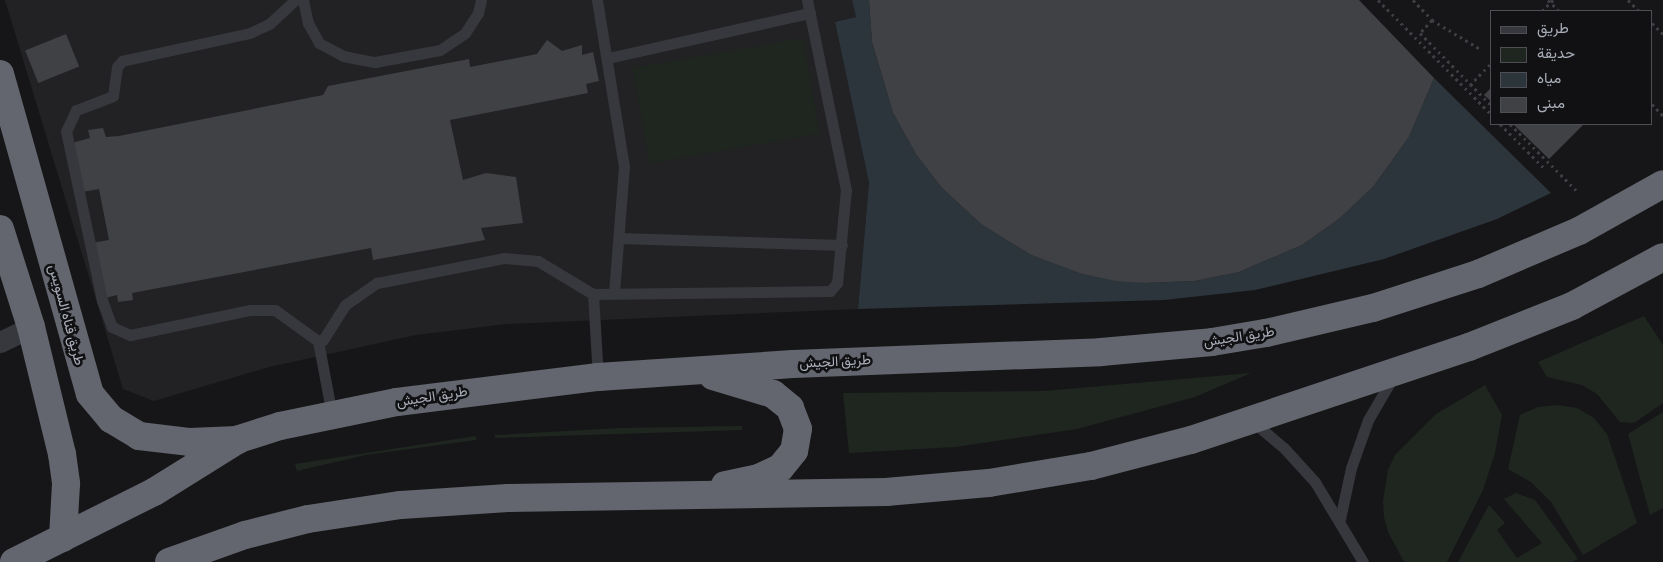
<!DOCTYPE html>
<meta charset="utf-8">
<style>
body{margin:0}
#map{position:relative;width:1663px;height:562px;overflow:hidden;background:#161618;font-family:"Source Sans 3",Vazirmatn,sans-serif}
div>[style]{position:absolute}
.built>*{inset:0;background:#222225}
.green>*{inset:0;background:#1e261f;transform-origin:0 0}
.water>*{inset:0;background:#2c353c}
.building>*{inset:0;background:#404145;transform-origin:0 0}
.path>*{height:3px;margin-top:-1.5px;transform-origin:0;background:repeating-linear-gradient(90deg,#3d3f44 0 2.5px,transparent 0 6.5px)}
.lane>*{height:11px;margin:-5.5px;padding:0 5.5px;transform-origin:5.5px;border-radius:5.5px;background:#37383d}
.street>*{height:21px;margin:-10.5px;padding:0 10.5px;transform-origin:10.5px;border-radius:10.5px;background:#37383d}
.highway>*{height:28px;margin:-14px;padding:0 14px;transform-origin:14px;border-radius:14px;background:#63666e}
span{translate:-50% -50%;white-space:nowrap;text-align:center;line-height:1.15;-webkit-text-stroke:5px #111113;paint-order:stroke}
.street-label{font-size:14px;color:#a8adb8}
.legend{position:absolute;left:1490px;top:10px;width:162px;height:115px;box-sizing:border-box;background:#111113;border:1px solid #4d4f55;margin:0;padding:6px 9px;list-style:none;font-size:15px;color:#a8adb8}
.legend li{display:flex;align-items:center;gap:10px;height:25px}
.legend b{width:25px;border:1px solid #4d4f55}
</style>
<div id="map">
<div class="built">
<i style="clip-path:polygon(5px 0,852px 0,856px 17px,835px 22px,869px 183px,858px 309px,506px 324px,416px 335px,269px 367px,154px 401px,123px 389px)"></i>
</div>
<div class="green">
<i style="left:803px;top:38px;width:97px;height:173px;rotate:80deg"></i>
<i style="clip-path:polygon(1644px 316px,1663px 345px,1663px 403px,1634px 423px,1620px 422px,1597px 394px,1582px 385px,1547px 377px,1538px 362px)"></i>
<i style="clip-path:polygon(1251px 373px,1195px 397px,1077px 429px,955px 447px,849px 453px,843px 393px,1044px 391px)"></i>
<i style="clip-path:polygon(1485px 385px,1502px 415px,1495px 453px,1483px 490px,1447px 562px,1404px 562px,1388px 532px,1384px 517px,1383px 501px,1388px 470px,1395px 455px,1436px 414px)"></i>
<i style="clip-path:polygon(1558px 405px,1577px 408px,1594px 418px,1607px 434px,1637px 523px,1583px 555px,1551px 502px,1531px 482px,1508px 469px,1520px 415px,1538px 407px)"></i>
<i style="clip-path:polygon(1663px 412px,1663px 508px,1650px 515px,1628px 434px)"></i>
<i style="clip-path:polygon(742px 426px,742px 430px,495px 438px,495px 435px,619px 428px)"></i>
<i style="clip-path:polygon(476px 436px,476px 440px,365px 455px,297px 471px,295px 464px)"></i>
<i style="clip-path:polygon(1516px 493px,1535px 500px,1578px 559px,1572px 562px,1458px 562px,1489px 505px,1505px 523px,1497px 530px,1517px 558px,1542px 543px,1504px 499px)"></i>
</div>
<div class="water">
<i style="clip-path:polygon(852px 0,869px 0,872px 42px,893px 113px,917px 156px,942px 188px,982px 225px,1031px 255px,1079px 273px,1145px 283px,1195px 281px,1239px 272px,1302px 245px,1339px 219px,1373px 187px,1409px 137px,1434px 78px,1551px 193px,1497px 219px,1384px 259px,1255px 290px,1164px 300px,858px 309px,869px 183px,835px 22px,856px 17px)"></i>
</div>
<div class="building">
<i style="clip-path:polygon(869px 0,1359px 0,1434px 78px,1409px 137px,1373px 187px,1339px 219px,1302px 245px,1239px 272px,1195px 281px,1145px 283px,1116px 281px,1079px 273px,1031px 255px,982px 225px,942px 188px,917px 156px,893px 113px,872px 42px)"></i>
<i style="left:66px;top:34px;width:35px;height:44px;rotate:68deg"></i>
<i style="clip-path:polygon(547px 40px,562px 51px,582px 45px,582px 55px,593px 52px,599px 81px,586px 84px,588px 93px,450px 120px,463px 180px,486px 173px,516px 177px,523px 223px,481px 228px,485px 240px,373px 260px,371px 248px,132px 293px,133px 300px,118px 302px,117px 295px,105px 298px,92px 243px,109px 240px,99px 189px,82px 192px,72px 143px,90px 138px,88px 130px,103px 128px,106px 137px,119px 136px,323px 95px,328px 86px,469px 59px,470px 67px,537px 54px)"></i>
<i style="clip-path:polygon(1492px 87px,1492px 102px,1484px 95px)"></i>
<i style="clip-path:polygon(1513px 124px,1584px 124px,1549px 159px)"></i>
</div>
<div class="path">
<i style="left:1378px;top:0;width:162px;rotate:45.3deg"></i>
<i style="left:1413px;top:0;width:28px;rotate:46deg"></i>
<i style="left:1432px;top:20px;width:18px;rotate:133deg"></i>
<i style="left:1420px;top:33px;width:103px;rotate:45.4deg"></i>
<i style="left:1548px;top:0;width:16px;rotate:45deg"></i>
<i style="left:1628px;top:0;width:16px;rotate:45deg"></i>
<i style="left:1542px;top:11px;width:16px;rotate:-45deg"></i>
<i style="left:1432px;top:20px;width:58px;rotate:31deg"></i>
<i style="left:1652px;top:23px;width:16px;rotate:45deg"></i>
<i style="left:1470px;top:85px;width:32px;rotate:-46deg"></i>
<i style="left:1652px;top:104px;width:16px;rotate:47deg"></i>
<i style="left:1500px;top:124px;width:61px;rotate:45deg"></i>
<i style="left:1510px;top:124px;width:96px;rotate:45deg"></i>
</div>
<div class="lane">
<i style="left:295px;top:0;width:35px;rotate:137deg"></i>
<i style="left:269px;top:24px;width:21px;rotate:155deg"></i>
<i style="left:250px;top:33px;width:131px;rotate:167.7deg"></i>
<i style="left:122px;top:61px;width:8px;rotate:130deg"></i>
<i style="left:117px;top:67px;width:29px;rotate:98deg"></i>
<i style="left:113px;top:96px;width:40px;rotate:159deg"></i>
<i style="left:76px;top:110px;width:23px;rotate:115deg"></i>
<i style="left:66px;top:131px;width:173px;rotate:78deg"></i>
<i style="left:102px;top:300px;width:29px;rotate:70deg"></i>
<i style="left:112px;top:327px;width:20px;rotate:24deg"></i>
<i style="left:130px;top:335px;width:123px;rotate:-11.8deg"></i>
<i style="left:250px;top:310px;width:25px"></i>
<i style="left:275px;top:310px;width:53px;rotate:35.8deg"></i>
<i style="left:303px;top:0;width:24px;rotate:78deg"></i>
<i style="left:308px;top:23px;width:23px;rotate:61deg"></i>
<i style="left:319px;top:43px;width:27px;rotate:28deg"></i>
<i style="left:343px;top:56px;width:33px;rotate:11deg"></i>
<i style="left:375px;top:62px;width:66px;rotate:-10.5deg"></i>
<i style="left:440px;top:50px;width:30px;rotate:-34deg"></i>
<i style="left:465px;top:33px;width:24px;rotate:-57deg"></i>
<i style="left:478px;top:13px;width:13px;rotate:-77deg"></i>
<i style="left:597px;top:0;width:168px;rotate:80.8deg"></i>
<i style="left:624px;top:166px;width:128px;rotate:94.5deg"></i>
<i style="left:608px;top:58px;width:207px;rotate:-12.6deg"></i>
<i style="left:619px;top:238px;width:223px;rotate:1.8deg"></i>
<i style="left:593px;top:294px;width:83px;rotate:86.6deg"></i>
<i style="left:318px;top:341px;width:5px;rotate:-11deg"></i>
<i style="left:323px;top:340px;width:41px;rotate:-57.8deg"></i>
<i style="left:345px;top:305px;width:39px;rotate:-35deg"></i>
<i style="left:377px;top:283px;width:129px;rotate:-11.1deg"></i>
<i style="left:504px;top:258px;width:34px;rotate:5deg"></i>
<i style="left:538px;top:261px;width:64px;rotate:31deg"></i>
<i style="left:593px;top:294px;width:237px;rotate:-0.7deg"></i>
<i style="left:830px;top:291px;width:11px;rotate:-49deg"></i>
<i style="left:837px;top:283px;width:93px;rotate:-84.5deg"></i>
<i style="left:846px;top:190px;width:194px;rotate:-101.6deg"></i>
<i style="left:318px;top:341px;width:75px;rotate:79.3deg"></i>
<i style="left:1252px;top:421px;width:42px;rotate:40.2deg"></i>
<i style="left:1284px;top:448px;width:46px;rotate:47.6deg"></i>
<i style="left:1315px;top:482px;width:93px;rotate:59deg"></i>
<i style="left:1340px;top:519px;width:52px;rotate:-77.8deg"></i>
<i style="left:1351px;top:468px;width:51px;rotate:-70.5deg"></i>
<i style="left:1368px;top:420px;width:50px;rotate:-59.8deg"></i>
</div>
<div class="street">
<i style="left:0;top:342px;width:34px;rotate:-26deg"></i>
</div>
<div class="highway">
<i style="left:0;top:74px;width:332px;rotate:74.3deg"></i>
<i style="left:90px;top:394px;width:33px;rotate:50deg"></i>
<i style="left:111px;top:419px;width:33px;rotate:31deg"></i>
<i style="left:139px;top:436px;width:50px;rotate:6.8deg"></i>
<i style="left:189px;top:442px;width:49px;rotate:-2.3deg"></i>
<i style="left:0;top:229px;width:103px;rotate:72.4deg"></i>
<i style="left:31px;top:327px;width:131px;rotate:76.3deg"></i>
<i style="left:62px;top:454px;width:30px;rotate:82deg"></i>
<i style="left:66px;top:484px;width:54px;rotate:93.2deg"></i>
<i style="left:713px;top:376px;width:63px;rotate:16.7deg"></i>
<i style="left:773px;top:394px;width:22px;rotate:39deg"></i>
<i style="left:790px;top:408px;width:22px;rotate:69deg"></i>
<i style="left:798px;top:429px;width:22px;rotate:100deg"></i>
<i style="left:794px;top:451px;width:22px;rotate:129deg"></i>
<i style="left:780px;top:468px;width:23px;rotate:155deg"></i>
<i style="left:759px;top:478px;width:35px;rotate:168deg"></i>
<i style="left:14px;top:562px;width:157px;rotate:-26.6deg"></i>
<i style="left:154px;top:492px;width:100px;rotate:-31.9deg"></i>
<i style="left:239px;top:439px;width:43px;rotate:-17.6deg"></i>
<i style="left:280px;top:426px;width:119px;rotate:-11.6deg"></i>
<i style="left:397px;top:402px;width:203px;rotate:-7.1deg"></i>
<i style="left:598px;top:377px;width:195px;rotate:-3.8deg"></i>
<i style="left:793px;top:364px;width:308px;rotate:-2.2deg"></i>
<i style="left:1101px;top:352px;width:111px;rotate:-5.1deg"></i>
<i style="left:1212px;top:342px;width:55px;rotate:-9.5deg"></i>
<i style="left:1266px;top:333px;width:110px;rotate:-13.2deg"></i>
<i style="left:1373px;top:308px;width:110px;rotate:-17.9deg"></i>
<i style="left:1478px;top:274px;width:110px;rotate:-23.1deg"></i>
<i style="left:1579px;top:231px;width:96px;rotate:-29.2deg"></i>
<i style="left:169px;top:562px;width:81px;rotate:-19.6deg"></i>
<i style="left:245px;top:535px;width:65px;rotate:-14.3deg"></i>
<i style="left:308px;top:519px;width:94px;rotate:-8.6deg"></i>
<i style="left:401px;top:505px;width:107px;rotate:-3.7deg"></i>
<i style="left:508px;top:498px;width:378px;rotate:-0.9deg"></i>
<i style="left:886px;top:492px;width:103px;rotate:-5deg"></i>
<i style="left:989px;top:483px;width:103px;rotate:-9.5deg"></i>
<i style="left:1091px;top:466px;width:103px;rotate:-14.6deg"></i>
<i style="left:1191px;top:440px;width:293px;rotate:-18.5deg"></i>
<i style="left:1469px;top:347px;width:111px;rotate:-21.7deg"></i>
<i style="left:1572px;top:306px;width:103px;rotate:-28.3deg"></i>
</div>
<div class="street-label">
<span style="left:66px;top:315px;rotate:75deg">طريق قناه السويس</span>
<span style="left:1239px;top:337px;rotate:-9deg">طريق الجيش</span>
<span style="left:835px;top:362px;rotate:-3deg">طريق الجيش</span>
<span style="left:432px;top:397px;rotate:-9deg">طريق الجيش</span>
</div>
<ul class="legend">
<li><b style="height:6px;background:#37383d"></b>طريق</li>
<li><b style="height:14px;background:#1e261f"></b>حديقة</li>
<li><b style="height:14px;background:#2c353c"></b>مياه</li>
<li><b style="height:14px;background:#404145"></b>مبنى</li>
</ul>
</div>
